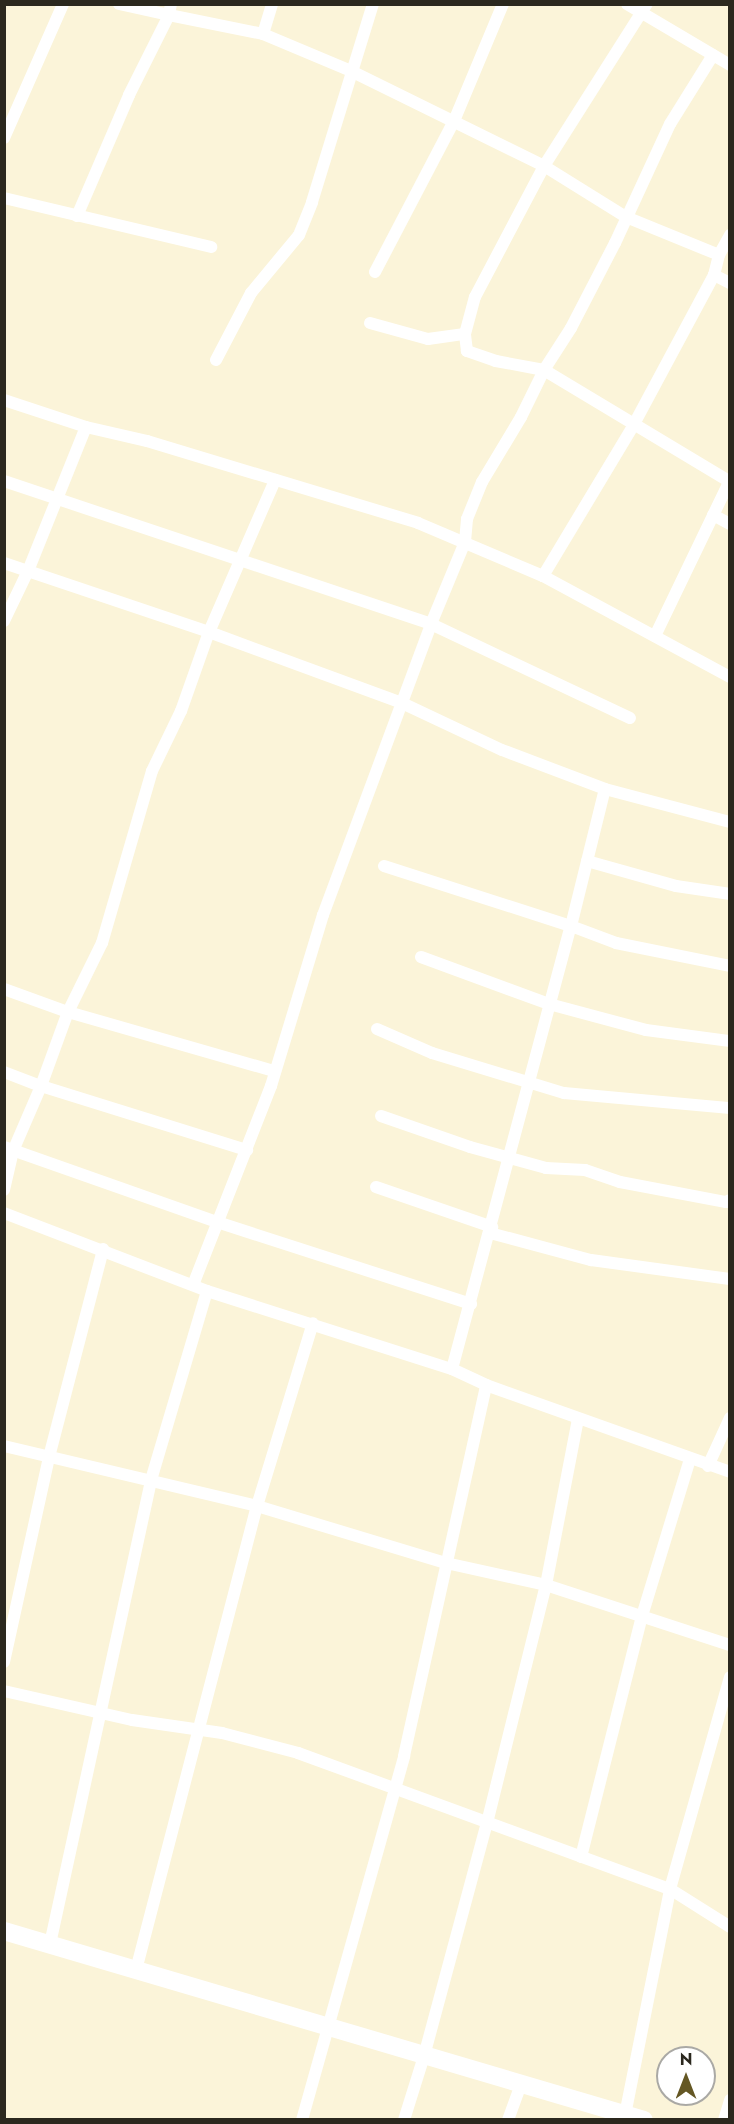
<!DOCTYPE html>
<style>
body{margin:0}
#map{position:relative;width:734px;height:2124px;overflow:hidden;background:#fbf4d9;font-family:Jost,sans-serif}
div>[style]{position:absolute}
.street>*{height:12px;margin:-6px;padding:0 6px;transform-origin:6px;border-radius:6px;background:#fff}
.secondary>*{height:18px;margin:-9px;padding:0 9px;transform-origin:9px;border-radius:9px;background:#fff}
span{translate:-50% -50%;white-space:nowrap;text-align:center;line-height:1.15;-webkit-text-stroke:4.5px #fff;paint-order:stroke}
.frame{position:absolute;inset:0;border:6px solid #2b281e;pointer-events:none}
.north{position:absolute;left:656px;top:2046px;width:60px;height:60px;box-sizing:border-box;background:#fff;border:2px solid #aaa9a5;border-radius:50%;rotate:0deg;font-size:16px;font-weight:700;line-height:24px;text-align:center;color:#2b281e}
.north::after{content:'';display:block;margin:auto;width:21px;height:27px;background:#645724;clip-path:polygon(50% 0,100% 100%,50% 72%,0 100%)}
</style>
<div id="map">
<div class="street">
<i style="left:119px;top:4px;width:51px;rotate:12.4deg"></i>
<i style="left:169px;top:15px;width:11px;rotate:-80deg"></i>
<i style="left:627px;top:4px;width:120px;rotate:30.6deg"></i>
<i style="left:263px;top:34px;width:31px;rotate:-73deg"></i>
<i style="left:713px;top:55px;width:81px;rotate:121.9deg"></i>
<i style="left:670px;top:124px;width:131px;rotate:114.8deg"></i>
<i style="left:615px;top:243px;width:96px;rotate:117.4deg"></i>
<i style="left:571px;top:328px;width:50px;rotate:122.7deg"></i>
<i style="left:544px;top:370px;width:216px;rotate:31deg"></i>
<i style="left:4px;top:138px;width:146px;rotate:-66.2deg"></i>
<i style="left:4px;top:198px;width:213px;rotate:13.3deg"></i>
<i style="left:77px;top:216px;width:132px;rotate:-66.7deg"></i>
<i style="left:129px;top:95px;width:89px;rotate:-63.4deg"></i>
<i style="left:169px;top:15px;width:96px;rotate:11.4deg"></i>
<i style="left:263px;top:34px;width:95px;rotate:22.8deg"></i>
<i style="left:351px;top:71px;width:215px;rotate:26.2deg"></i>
<i style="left:544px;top:166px;width:97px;rotate:31.9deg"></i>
<i style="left:626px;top:217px;width:100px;rotate:22.2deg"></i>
<i style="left:375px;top:272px;width:170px;rotate:-62.4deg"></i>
<i style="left:454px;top:121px;width:127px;rotate:-67.3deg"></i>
<i style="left:714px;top:275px;width:18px;rotate:27deg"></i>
<i style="left:370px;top:323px;width:60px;rotate:15.4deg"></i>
<i style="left:428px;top:339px;width:37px;rotate:-8deg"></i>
<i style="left:216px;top:360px;width:76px;rotate:-62.4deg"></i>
<i style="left:251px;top:293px;width:75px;rotate:-50.4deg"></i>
<i style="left:299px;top:235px;width:35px;rotate:-68deg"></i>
<i style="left:312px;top:202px;width:207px;rotate:-72.9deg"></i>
<i style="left:4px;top:400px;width:86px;rotate:18.2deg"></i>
<i style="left:86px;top:427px;width:63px;rotate:12.9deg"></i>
<i style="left:147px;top:441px;width:283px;rotate:16.8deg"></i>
<i style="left:418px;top:523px;width:136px;rotate:23deg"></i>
<i style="left:543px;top:576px;width:213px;rotate:28.4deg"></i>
<i style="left:4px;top:481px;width:450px;rotate:18.5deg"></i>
<i style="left:431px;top:624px;width:220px;rotate:25.3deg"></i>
<i style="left:713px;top:515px;width:19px;rotate:28deg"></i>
<i style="left:4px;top:563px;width:216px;rotate:18.6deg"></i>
<i style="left:209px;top:632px;width:206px;rotate:20.2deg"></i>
<i style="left:402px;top:703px;width:110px;rotate:25.2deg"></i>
<i style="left:502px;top:750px;width:110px;rotate:20.7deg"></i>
<i style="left:605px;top:789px;width:129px;rotate:14.8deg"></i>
<i style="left:543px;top:576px;width:175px;rotate:-59deg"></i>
<i style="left:633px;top:426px;width:171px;rotate:-61.8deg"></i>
<i style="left:714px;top:275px;width:21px;rotate:-76deg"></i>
<i style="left:719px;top:255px;width:23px;rotate:-61deg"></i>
<i style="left:4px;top:621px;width:55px;rotate:-64.4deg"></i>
<i style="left:28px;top:571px;width:155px;rotate:-68.1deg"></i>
<i style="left:655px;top:636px;width:173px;rotate:-64.3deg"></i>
<i style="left:587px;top:861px;width:92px;rotate:15.7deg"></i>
<i style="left:676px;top:886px;width:55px;rotate:8.4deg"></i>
<i style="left:384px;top:866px;width:196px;rotate:17.8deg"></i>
<i style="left:571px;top:926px;width:48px;rotate:20.7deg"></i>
<i style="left:616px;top:943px;width:116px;rotate:11.4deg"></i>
<i style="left:421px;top:957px;width:136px;rotate:20.2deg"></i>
<i style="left:549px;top:1004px;width:100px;rotate:15deg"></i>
<i style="left:646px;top:1030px;width:85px;rotate:7.5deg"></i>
<i style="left:4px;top:989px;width:68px;rotate:19.8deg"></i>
<i style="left:68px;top:1012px;width:214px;rotate:16deg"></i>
<i style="left:377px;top:1029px;width:60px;rotate:23.6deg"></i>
<i style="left:432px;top:1053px;width:138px;rotate:16.9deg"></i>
<i style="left:564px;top:1093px;width:167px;rotate:5.2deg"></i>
<i style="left:4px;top:1072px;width:40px;rotate:21deg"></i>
<i style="left:41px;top:1086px;width:216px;rotate:17.3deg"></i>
<i style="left:381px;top:1116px;width:94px;rotate:19.2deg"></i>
<i style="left:470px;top:1147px;width:79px;rotate:15.4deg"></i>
<i style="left:546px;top:1168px;width:39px;rotate:3deg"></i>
<i style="left:585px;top:1170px;width:37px;rotate:19deg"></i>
<i style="left:620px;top:1182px;width:108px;rotate:10.7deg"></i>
<i style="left:726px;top:1202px;width:4px;rotate:-27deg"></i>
<i style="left:4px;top:1147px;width:226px;rotate:19.4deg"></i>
<i style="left:217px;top:1222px;width:267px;rotate:17.9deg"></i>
<i style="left:376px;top:1187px;width:123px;rotate:19deg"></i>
<i style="left:4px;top:1190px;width:40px;rotate:-77deg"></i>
<i style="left:13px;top:1151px;width:71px;rotate:-66.7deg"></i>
<i style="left:41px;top:1086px;width:79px;rotate:-70deg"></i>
<i style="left:68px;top:1012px;width:77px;rotate:-63.8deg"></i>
<i style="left:102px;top:943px;width:179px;rotate:-73.8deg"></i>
<i style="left:152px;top:771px;width:67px;rotate:-64.2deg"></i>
<i style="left:181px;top:711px;width:84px;rotate:-70.5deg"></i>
<i style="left:209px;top:632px;width:166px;rotate:-66.5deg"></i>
<i style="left:4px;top:1213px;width:217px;rotate:21deg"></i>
<i style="left:207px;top:1291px;width:257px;rotate:17.7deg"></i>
<i style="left:452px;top:1369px;width:38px;rotate:25deg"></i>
<i style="left:486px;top:1385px;width:259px;rotate:19.6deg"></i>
<i style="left:490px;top:1233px;width:105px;rotate:15deg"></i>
<i style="left:591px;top:1260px;width:140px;rotate:7.8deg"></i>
<i style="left:193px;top:1285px;width:214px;rotate:-68.6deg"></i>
<i style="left:271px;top:1086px;width:179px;rotate:-73.1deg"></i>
<i style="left:323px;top:915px;width:310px;rotate:-69.6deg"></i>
<i style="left:431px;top:624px;width:89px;rotate:-67.5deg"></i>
<i style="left:465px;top:542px;width:23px;rotate:-85deg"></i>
<i style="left:467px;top:519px;width:40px;rotate:-68deg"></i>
<i style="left:482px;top:482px;width:76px;rotate:-59deg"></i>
<i style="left:521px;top:417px;width:52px;rotate:-63.9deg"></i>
<i style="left:544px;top:370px;width:49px;rotate:-169.4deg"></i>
<i style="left:496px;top:361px;width:31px;rotate:-161deg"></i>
<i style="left:467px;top:351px;width:17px;rotate:-97deg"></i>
<i style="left:465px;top:334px;width:38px;rotate:-75deg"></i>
<i style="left:475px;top:297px;width:148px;rotate:-62.2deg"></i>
<i style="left:544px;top:166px;width:192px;rotate:-57.6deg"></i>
<i style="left:452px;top:1369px;width:459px;rotate:-75deg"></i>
<i style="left:571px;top:926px;width:141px;rotate:-76.1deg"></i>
<i style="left:4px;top:1446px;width:260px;rotate:13.3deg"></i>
<i style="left:257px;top:1506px;width:197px;rotate:16.8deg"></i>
<i style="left:446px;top:1563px;width:102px;rotate:12.4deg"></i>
<i style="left:546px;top:1585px;width:194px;rotate:18.1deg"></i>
<i style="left:708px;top:1466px;width:53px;rotate:-65.4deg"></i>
<i style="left:4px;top:1662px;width:210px;rotate:-77.6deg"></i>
<i style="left:49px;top:1457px;width:215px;rotate:-75.4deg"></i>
<i style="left:4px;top:1691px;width:131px;rotate:12.8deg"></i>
<i style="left:132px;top:1720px;width:91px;rotate:8.2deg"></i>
<i style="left:222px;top:1733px;width:79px;rotate:14.7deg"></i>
<i style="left:298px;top:1753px;width:396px;rotate:20.1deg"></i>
<i style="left:670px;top:1889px;width:71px;rotate:32.3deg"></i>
<i style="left:581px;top:1857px;width:249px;rotate:-75.8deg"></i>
<i style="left:642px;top:1616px;width:164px;rotate:-73deg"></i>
<i style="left:50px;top:1944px;width:475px;rotate:-77.7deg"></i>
<i style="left:151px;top:1480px;width:197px;rotate:-73.5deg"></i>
<i style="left:136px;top:1970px;width:480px;rotate:-75.4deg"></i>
<i style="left:257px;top:1506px;width:191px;rotate:-73deg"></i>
<i style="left:625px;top:2115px;width:230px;rotate:-78.7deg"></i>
<i style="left:670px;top:1889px;width:220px;rotate:-74.2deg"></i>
<i style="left:302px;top:2120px;width:378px;rotate:-74.3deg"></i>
<i style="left:404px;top:1756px;width:380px;rotate:-77.5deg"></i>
<i style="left:404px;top:2120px;width:67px;rotate:-72.6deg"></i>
<i style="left:424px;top:2056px;width:241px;rotate:-74.9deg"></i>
<i style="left:487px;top:1823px;width:245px;rotate:-76.1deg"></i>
<i style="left:546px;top:1585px;width:169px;rotate:-79.1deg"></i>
<i style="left:508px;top:2120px;width:38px;rotate:-70deg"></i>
<i style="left:724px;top:2120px;width:21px;rotate:-73deg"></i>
</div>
<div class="secondary">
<i style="left:4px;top:1931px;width:667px;rotate:16.45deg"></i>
</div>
<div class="frame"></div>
<div class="north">N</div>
</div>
